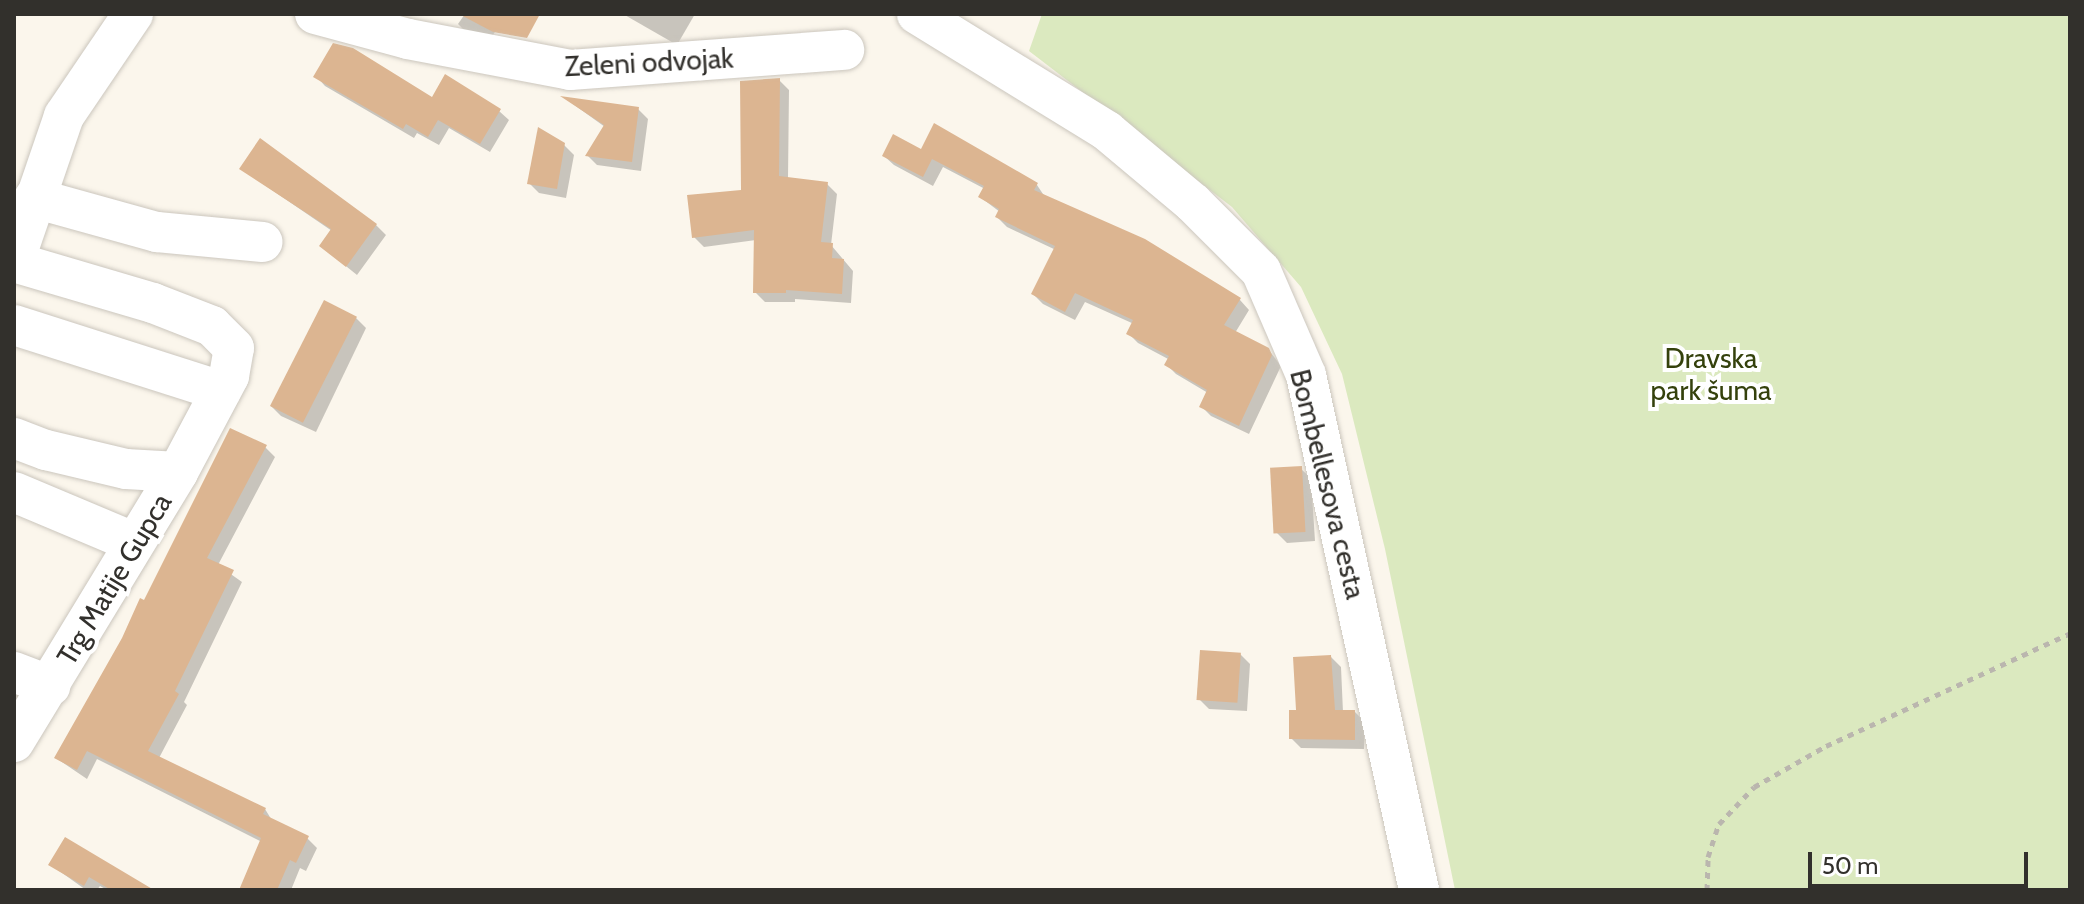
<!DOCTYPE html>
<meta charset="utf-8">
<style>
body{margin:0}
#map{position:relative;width:2084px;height:904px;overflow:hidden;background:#fbf6ec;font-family:Cabin,sans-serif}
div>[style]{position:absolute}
.green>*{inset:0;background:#dbe9bf}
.shadow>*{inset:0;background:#0003}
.building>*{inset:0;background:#dcb591;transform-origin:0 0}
.path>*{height:5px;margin-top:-2.5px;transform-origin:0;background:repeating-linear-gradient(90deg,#bab6ae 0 6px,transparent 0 12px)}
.roads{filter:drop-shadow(0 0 2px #cbc6bd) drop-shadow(0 0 2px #cbc6bd)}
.minor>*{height:40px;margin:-20px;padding:0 20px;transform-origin:20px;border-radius:20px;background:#fff}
span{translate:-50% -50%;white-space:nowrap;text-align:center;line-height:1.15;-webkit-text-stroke:8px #fff;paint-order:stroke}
.street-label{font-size:28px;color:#32302c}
.park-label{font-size:28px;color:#34410c}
.frame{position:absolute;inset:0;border:16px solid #32302c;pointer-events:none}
.scale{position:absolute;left:1808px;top:852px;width:220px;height:36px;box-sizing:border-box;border:4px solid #32302c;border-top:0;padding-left:10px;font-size:24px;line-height:28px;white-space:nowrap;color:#32302c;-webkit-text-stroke:6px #fff;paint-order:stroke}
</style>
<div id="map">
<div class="green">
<i style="clip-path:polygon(1042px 14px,2070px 14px,2070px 890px,1455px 890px,1385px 549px,1342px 374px,1301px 287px,1232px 207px,1029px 51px)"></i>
</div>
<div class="shadow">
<i style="clip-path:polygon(465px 14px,490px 14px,500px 24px,491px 38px,468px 34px,458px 24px)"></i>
<i style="clip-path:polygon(623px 14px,695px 14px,677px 45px)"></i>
<i style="clip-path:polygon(316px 76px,499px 111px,509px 120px,490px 152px,449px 128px,439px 145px,417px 133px,414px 138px,325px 86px)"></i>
<i style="clip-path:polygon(779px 80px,789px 90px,788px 179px,827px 184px,837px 194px,831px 245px,853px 271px,851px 303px,795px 299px,795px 302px,765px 302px,755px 292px,756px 240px,704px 247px,694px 237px,743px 191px)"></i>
<i style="clip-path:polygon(566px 99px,638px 109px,648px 119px,641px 171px,597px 165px,587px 155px,605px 127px)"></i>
<i style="clip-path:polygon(564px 145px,574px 155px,566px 198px,539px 193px,529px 183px)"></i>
<i style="clip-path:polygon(922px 151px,1037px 185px,1045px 197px,1240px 300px,1249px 310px,1235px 333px,1268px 349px,1281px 366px,1249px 434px,1211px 416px,1201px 406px,1208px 393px,1176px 374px,1167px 365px,1170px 360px,1138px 343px,1128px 333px,1134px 324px,1085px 302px,1075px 320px,1043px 304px,1033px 294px,1056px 250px,1007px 227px,997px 217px,1000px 212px,980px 197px,985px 189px,943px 167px,933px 186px,894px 165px,884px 156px)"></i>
<i style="clip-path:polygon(241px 169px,376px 225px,386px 235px,357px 275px,321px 246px,332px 231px)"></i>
<i style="clip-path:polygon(356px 318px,366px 328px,316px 432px,281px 416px,271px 406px)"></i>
<i style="clip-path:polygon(265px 447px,275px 457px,218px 565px,242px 582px,184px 702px,187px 705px,159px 758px,265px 809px,273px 822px,307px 838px,317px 848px,306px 871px,300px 868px,291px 890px,241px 890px,262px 842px,97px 759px,87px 779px,56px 758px,145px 603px)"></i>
<i style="clip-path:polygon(1301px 469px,1311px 478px,1315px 541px,1287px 543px,1277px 533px)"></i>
<i style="clip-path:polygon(1240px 654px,1250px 664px,1247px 711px,1209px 709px,1199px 699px)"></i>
<i style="clip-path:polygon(1331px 657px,1341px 667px,1343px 712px,1355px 712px,1365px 722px,1364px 749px,1301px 748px,1291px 738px,1298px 712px)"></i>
<i style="clip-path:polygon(51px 865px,139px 890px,107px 890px,100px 886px,97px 890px,86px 890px)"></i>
</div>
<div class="building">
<i style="clip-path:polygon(459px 14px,540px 14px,527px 38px,493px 32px)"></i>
<i style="clip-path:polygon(333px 43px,353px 48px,432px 97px,445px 74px,501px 109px,480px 144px,438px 120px,428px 137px,406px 124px,403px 129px,313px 77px)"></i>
<i style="clip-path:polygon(780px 78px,779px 176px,828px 182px,821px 242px,833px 243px,832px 258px,844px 259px,842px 294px,786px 290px,786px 293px,753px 293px,754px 230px,692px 238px,687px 195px,741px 190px,740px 81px)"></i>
<i style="clip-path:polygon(560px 96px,639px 107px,632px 162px,585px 156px,604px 125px)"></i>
<i style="clip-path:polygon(934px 123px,1038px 183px,1034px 190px,1145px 239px,1241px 298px,1224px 325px,1269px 348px,1272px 355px,1239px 426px,1199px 407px,1207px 390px,1164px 365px,1169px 356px,1126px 334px,1133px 320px,1075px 293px,1065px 312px,1031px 294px,1055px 246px,995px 217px,999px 209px,978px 197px,984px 186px,932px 159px,923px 177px,882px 156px,893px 134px,921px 149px)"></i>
<i style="clip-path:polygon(538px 127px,565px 143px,557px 189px,527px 184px)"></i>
<i style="clip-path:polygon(260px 138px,377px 224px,346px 267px,319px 246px,331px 229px,239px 169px)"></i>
<i style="left:324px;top:300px;width:37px;height:119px;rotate:27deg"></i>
<i style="clip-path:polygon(230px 428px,267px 445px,207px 558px,234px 570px,175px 691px,179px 694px,148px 751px,266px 808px,263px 814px,309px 836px,296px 863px,290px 860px,277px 890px,239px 890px,261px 838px,87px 751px,77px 770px,54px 758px,122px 638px,140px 598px,144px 600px)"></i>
<i style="left:1302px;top:466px;width:66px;height:32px;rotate:87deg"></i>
<i style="left:1200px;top:650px;width:41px;height:50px;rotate:4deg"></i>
<i style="clip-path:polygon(1331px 655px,1335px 710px,1355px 710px,1355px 740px,1289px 739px,1289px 710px,1296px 710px,1293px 657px)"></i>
<i style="clip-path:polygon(65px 837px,154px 890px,111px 890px,89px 877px,84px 886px,48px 865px)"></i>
</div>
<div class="path">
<i style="left:1707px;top:890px;width:33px;rotate:-88deg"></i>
<i style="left:1708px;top:857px;width:35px;rotate:-72deg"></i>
<i style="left:1719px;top:824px;width:51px;rotate:-46.6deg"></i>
<i style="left:1754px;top:787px;width:83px;rotate:-29.7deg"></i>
<i style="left:1826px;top:746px;width:269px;rotate:-24.8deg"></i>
</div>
<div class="roads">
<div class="minor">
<i style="left:315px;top:14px;width:96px;rotate:15deg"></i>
<i style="left:408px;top:39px;width:165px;rotate:10.8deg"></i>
<i style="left:570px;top:70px;width:275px;rotate:-4.2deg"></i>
<i style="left:917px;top:14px;width:223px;rotate:31.6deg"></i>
<i style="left:1107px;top:131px;width:112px;rotate:39.9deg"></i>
<i style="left:1193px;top:203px;width:96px;rotate:45deg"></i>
<i style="left:1261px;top:271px;width:113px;rotate:66.6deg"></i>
<i style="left:1306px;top:375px;width:527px;rotate:77.62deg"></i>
<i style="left:34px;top:198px;width:128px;rotate:15.5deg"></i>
<i style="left:157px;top:232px;width:106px;rotate:5.4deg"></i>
<i style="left:14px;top:325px;width:217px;rotate:17.7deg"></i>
<i style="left:14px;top:438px;width:34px;rotate:21deg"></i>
<i style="left:46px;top:450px;width:82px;rotate:13.4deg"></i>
<i style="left:126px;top:469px;width:52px;rotate:3.3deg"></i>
<i style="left:178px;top:472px;width:109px;rotate:-62deg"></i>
<i style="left:229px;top:376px;width:28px;rotate:-80deg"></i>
<i style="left:234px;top:348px;width:31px;rotate:-135deg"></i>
<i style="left:212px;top:326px;width:63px;rotate:-158.7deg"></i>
<i style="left:153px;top:303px;width:145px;rotate:-163.6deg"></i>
<i style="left:14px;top:262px;width:154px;rotate:-71.1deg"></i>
<i style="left:64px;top:116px;width:123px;rotate:-55.9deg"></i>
<i style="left:14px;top:492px;width:129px;rotate:22.8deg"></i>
<i style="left:14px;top:672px;width:39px;rotate:21deg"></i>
<i style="left:14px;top:742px;width:316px;rotate:-58.7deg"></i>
</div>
</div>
<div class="street-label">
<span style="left:649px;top:62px;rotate:-3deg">Zeleni odvojak</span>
<span style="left:1328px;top:484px;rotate:76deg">Bombellesova cesta</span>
<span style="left:114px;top:579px;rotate:-59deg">Trg Matije Gupca</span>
</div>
<div class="park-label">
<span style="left:1711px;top:374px">Dravska<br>park šuma</span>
</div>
<div class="frame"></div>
<div class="scale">50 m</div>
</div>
